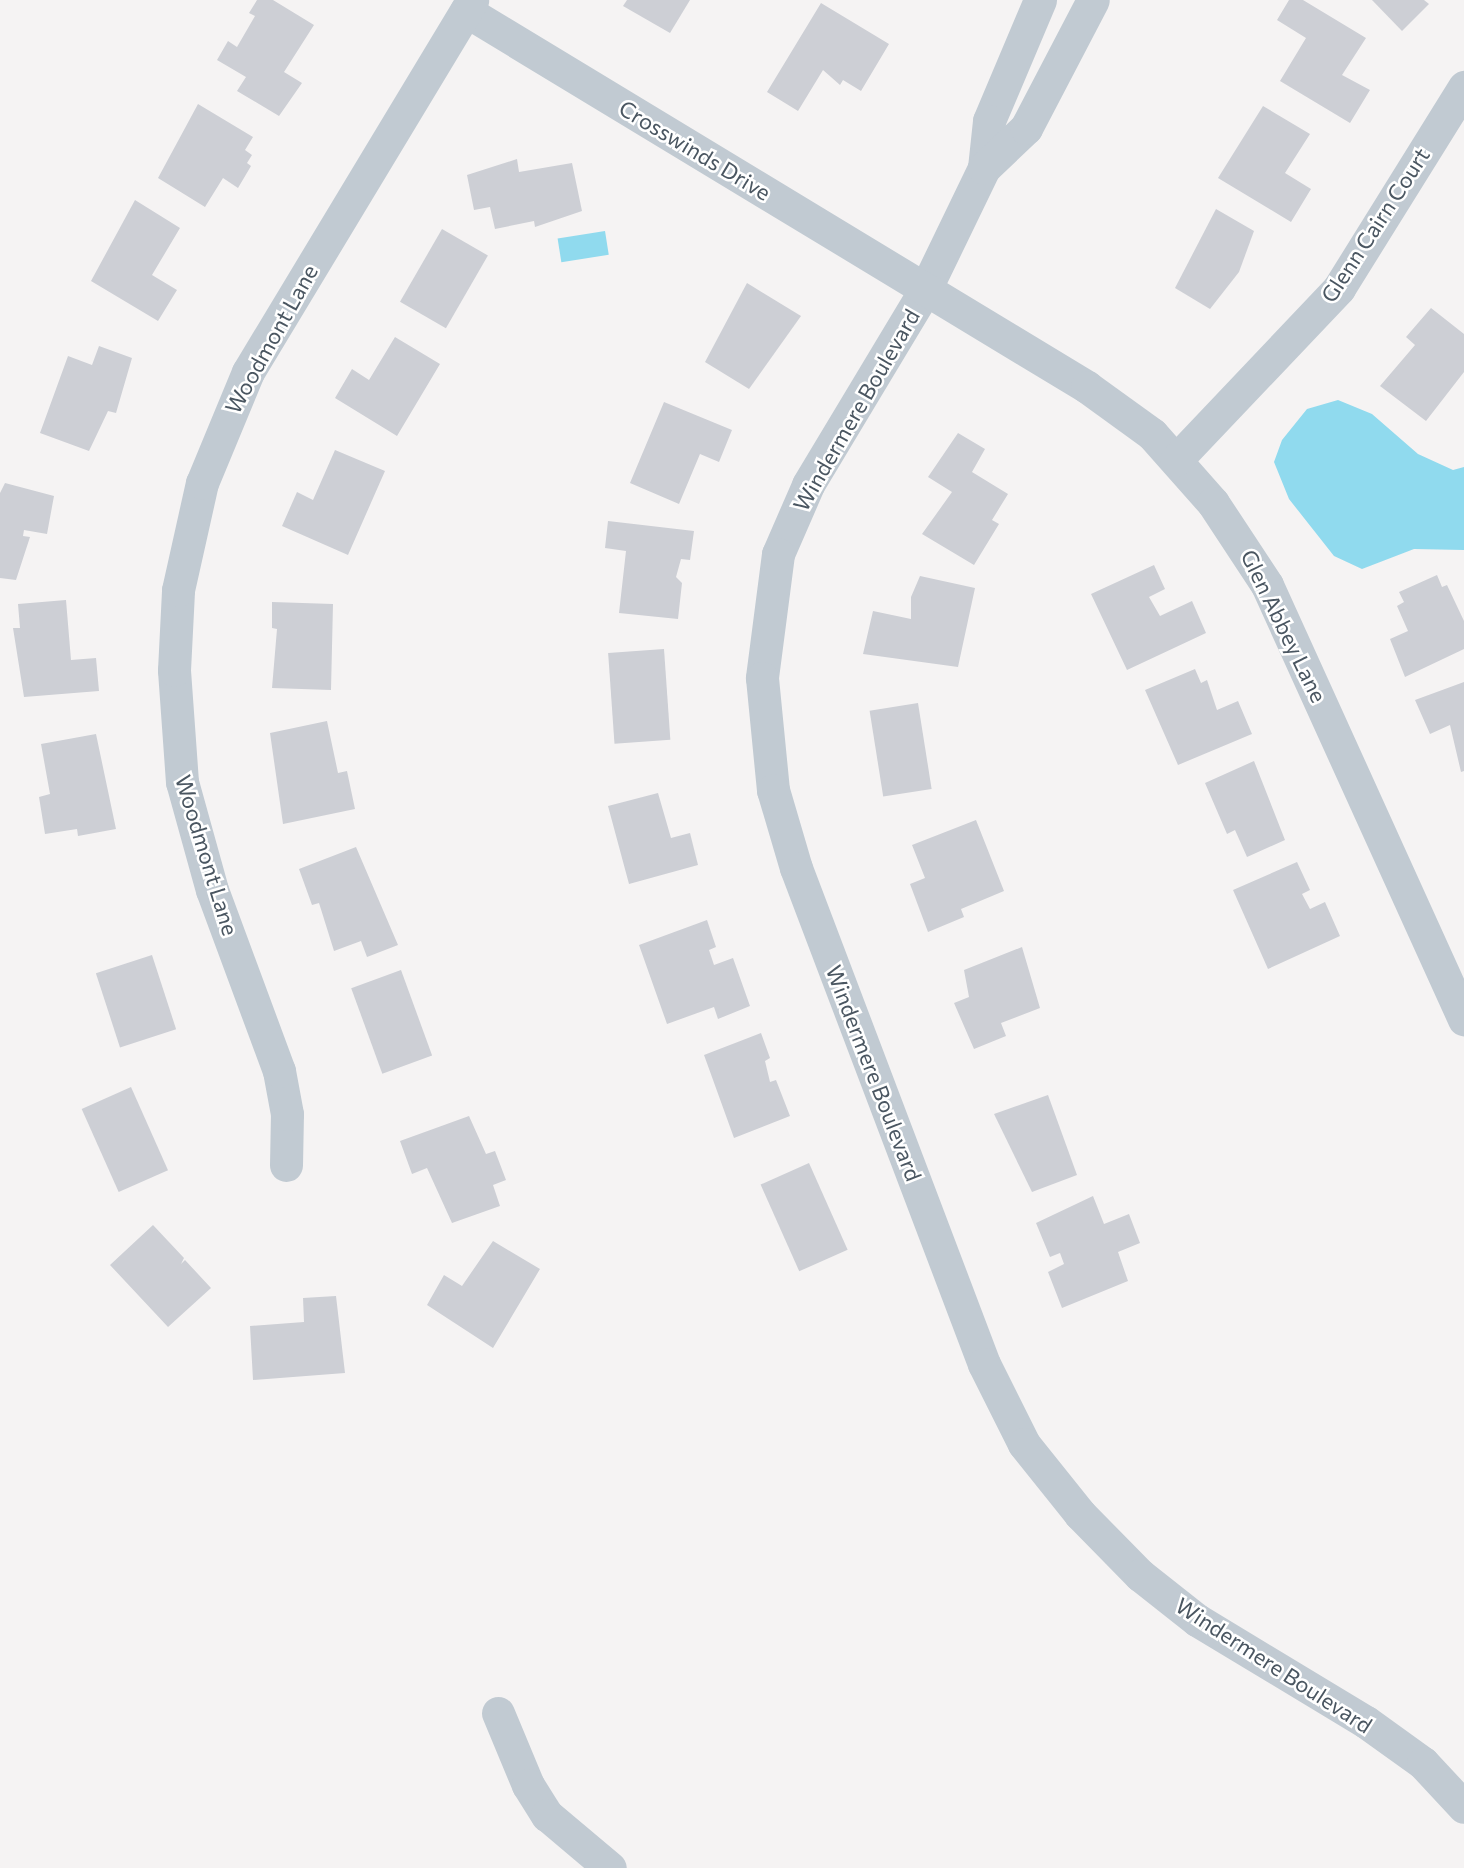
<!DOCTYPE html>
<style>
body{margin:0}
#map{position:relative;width:1464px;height:1868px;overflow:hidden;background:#f5f3f3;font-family:Commissioner,sans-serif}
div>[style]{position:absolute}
.water>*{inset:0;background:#90daee;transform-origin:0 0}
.building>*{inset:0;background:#cdcfd5;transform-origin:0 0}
.street>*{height:33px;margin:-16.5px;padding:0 16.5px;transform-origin:16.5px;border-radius:16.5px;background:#c1cad2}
span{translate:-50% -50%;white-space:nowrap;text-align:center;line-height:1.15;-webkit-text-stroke:5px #fff;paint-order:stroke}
.street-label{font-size:22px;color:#4a5661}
</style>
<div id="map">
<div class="water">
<i style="left:605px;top:231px;width:24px;height:48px;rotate:81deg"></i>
<i style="clip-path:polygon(1338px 400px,1372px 414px,1418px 454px,1453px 470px,1464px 467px,1464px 550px,1414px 549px,1362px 569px,1334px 556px,1289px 499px,1274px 462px,1282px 440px,1307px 409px)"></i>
</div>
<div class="building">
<i style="clip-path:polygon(257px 0,273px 0,314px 25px,284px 72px,302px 83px,279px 116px,237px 91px,246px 77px,217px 60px,228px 41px,237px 47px,255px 16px,249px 13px)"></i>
<i style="clip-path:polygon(627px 0,690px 0,670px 33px,623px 6px)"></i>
<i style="clip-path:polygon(1289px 0,1303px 0,1366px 38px,1342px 75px,1370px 90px,1350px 123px,1280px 81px,1306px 38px,1277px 20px)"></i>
<i style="clip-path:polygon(1372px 0,1424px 0,1429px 4px,1402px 31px)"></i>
<i style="clip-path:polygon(821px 3px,889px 44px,861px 91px,843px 80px,840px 85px,823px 70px,798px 111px,767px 92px)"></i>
<i style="clip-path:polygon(198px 104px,253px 137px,245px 150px,252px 155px,247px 163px,251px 166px,238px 188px,223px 178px,205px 207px,158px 178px)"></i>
<i style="clip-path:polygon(1263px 106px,1310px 134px,1285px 173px,1311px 189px,1291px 222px,1218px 178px)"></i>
<i style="clip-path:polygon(517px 159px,519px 172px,572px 163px,582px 211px,535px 227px,534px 221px,495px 229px,490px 207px,474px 210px,467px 175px)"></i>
<i style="clip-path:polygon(135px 200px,180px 228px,152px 275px,177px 290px,158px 321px,91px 281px)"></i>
<i style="clip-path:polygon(1216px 209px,1254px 231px,1239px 272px,1210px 309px,1175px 288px)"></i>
<i style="left:442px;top:229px;width:53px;height:84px;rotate:30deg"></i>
<i style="clip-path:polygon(747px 283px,801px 316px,749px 389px,705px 362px)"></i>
<i style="clip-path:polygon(1431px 308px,1464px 334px,1464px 372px,1426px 421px,1380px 386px,1415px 345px,1406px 337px)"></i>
<i style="clip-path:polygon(395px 337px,440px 364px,397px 436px,335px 398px,352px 369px,369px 380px)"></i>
<i style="clip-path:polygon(99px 346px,132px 358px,116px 413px,108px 411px,89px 451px,40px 433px,68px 356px,92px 365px)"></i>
<i style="clip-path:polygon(664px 402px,732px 430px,719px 462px,700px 454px,679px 504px,630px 483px)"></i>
<i style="clip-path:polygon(958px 433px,985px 449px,972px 472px,1008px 494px,992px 520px,999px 524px,974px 565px,922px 534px,952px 492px,928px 477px)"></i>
<i style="clip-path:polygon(335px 450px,385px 471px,348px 555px,282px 526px,297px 492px,313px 500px)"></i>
<i style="clip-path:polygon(5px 483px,54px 496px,47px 534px,24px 530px,23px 536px,30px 537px,16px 580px,0 578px,0 493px)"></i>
<i style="clip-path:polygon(608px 521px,694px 531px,690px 560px,681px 559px,676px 577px,682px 583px,678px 619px,619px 613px,626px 551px,605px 548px)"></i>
<i style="clip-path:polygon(1154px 565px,1165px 589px,1149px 597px,1160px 616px,1192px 601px,1206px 633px,1127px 670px,1091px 594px)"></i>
<i style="clip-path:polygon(1437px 575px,1442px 587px,1447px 585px,1464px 621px,1464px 649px,1405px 677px,1390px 639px,1408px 631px,1397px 606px,1404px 602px,1399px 592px)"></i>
<i style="clip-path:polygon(920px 576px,975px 588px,958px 667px,863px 654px,873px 611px,911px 619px,911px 597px)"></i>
<i style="clip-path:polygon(66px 600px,71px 660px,96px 658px,99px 691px,24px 697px,13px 628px,20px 628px,18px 604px)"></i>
<i style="clip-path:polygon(272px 602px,333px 604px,331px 690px,272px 688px,277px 629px,272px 628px)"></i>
<i style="left:664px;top:649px;width:91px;height:56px;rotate:86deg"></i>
<i style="clip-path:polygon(1195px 669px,1201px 683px,1207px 680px,1217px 710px,1238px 701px,1252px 734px,1178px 765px,1145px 690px)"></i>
<i style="clip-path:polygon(1464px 682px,1464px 771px,1461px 772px,1450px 725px,1430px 734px,1415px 700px)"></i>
<i style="left:918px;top:703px;width:87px;height:49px;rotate:81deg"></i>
<i style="clip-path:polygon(327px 721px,338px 773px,347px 771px,355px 809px,283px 824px,270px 733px)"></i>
<i style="clip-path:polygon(96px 734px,116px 829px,78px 836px,77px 829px,45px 834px,39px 797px,50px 794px,41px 744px)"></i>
<i style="clip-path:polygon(1254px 761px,1285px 840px,1247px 857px,1235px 830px,1227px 834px,1205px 783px)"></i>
<i style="clip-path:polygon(658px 793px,671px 838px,690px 833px,698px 865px,629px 884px,608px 806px)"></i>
<i style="clip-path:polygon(976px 820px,1004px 891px,961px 909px,964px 917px,928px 932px,910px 884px,925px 878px,912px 845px)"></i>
<i style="clip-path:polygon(356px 847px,398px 945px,367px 957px,361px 941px,334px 951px,319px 903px,312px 905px,299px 869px)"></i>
<i style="clip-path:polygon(1297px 862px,1310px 890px,1302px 894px,1310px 909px,1325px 902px,1340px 936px,1268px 969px,1233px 890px)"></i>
<i style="clip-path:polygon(707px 920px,716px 947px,709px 950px,714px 965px,733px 958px,750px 1006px,718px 1019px,714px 1007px,667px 1024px,639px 945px)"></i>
<i style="clip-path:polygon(1022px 947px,1040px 1008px,1001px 1023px,1006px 1036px,974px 1049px,954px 1003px,969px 997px,964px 970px)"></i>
<i style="left:152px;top:955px;width:78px;height:59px;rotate:72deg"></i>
<i style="left:401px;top:970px;width:91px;height:53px;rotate:70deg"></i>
<i style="clip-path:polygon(761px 1033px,770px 1058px,765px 1061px,770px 1082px,776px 1080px,790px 1116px,734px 1138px,704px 1055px)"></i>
<i style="left:131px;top:1087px;width:91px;height:54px;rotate:66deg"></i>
<i style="clip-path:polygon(1048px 1095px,1077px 1175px,1032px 1192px,994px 1114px)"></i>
<i style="clip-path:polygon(469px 1116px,486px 1154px,495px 1151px,506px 1180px,493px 1185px,500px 1206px,452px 1223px,427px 1168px,412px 1174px,400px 1141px)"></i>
<i style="left:809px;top:1163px;width:95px;height:53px;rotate:66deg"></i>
<i style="clip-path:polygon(1093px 1196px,1104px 1224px,1129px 1214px,1140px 1243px,1118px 1252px,1128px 1281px,1062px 1308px,1048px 1272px,1064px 1264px,1060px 1253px,1050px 1257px,1036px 1223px)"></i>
<i style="clip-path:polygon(153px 1225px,184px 1258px,181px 1264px,185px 1260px,211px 1288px,168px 1327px,110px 1265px)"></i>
<i style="clip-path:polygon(493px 1241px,540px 1269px,493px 1348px,427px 1305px,444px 1275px,462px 1286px)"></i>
<i style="clip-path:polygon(336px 1296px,345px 1373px,253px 1380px,250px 1326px,304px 1322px,303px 1298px)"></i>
</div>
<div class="street">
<i style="left:1040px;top:0;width:131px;rotate:112.9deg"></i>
<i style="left:989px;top:121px;width:47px;rotate:96.1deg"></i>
<i style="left:984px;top:168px;width:136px;rotate:115.8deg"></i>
<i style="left:925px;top:290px;width:227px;rotate:121deg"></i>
<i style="left:808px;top:485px;width:75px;rotate:113.5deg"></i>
<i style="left:778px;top:554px;width:125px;rotate:97.4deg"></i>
<i style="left:762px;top:678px;width:113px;rotate:84.4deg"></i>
<i style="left:773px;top:790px;width:81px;rotate:73.6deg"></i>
<i style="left:796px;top:868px;width:530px;rotate:69.24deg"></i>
<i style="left:984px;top:1364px;width:89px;rotate:63.4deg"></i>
<i style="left:1024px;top:1444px;width:90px;rotate:51.3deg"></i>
<i style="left:1080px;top:1514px;width:86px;rotate:45.5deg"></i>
<i style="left:1140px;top:1575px;width:73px;rotate:38.3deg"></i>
<i style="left:1197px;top:1620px;width:197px;rotate:31.1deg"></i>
<i style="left:1366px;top:1722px;width:70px;rotate:35.7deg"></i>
<i style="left:1423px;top:1763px;width:60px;rotate:47deg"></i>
<i style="left:466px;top:11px;width:726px;rotate:31.19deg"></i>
<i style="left:1087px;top:387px;width:80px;rotate:35.9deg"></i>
<i style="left:1152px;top:434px;width:92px;rotate:48.5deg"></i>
<i style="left:1213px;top:503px;width:98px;rotate:56.6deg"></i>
<i style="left:1267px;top:585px;width:477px;rotate:65.6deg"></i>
<i style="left:984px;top:168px;width:58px;rotate:-43.6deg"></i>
<i style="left:1026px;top:128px;width:144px;rotate:-62.4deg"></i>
<i style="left:1176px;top:460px;width:237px;rotate:-46.5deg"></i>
<i style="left:1339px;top:288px;width:237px;rotate:-58.1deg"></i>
<i style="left:286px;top:1165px;width:51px;rotate:-88.9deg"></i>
<i style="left:287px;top:1114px;width:44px;rotate:-100.5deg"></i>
<i style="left:279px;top:1071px;width:193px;rotate:-110.3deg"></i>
<i style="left:212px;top:890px;width:112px;rotate:-105.5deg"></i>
<i style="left:182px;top:782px;width:112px;rotate:-94.1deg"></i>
<i style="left:174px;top:670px;width:80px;rotate:-87.1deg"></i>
<i style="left:178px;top:590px;width:110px;rotate:-77.4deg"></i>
<i style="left:202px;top:483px;width:120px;rotate:-67.5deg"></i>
<i style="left:248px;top:372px;width:434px;rotate:-58.9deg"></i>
<i style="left:498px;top:1713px;width:78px;rotate:67.4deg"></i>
<i style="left:528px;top:1785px;width:36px;rotate:58deg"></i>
<i style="left:547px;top:1815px;width:82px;rotate:40.1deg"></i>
</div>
<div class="street-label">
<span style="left:695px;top:150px;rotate:31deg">Crosswinds Drive</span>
<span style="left:1375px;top:225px;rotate:-57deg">Glenn Cairn Court</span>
<span style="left:271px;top:339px;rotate:-61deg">Woodmont Lane</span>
<span style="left:856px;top:410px;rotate:-60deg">Windermere Boulevard</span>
<span style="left:1284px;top:626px;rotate:64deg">Glen Abbey Lane</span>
<span style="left:207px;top:855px;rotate:73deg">Woodmont Lane</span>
<span style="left:874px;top:1073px;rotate:69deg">Windermere Boulevard</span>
<span style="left:1274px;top:1665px;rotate:33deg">Windermere Boulevard</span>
</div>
</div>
